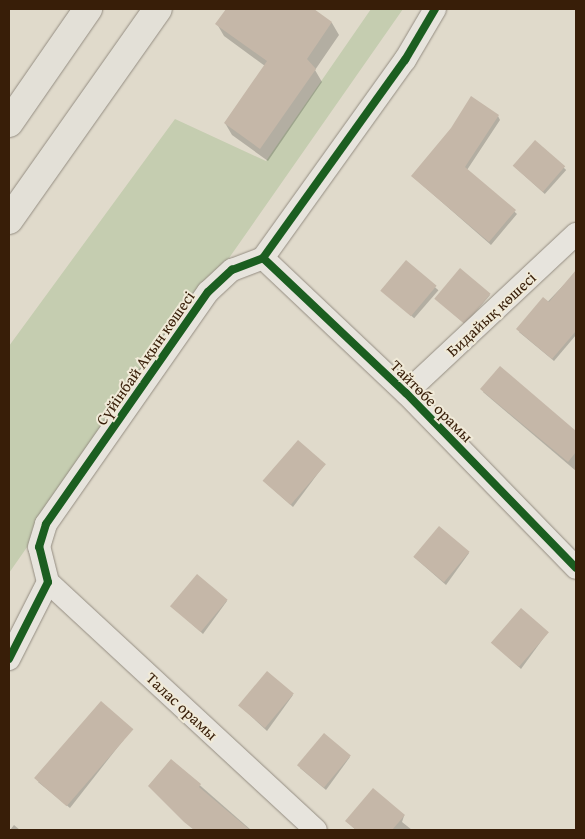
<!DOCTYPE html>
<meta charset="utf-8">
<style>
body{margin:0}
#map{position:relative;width:585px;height:839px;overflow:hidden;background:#e0dacb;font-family:"Gentium Book Plus",serif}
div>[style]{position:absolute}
.green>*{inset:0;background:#c5cdb0}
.shadow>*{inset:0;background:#0003;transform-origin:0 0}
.building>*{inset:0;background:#c5b7a8;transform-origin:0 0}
.roads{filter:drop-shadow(0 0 1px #948d82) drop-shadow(0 0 1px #948d82)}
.minor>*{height:22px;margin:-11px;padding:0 11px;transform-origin:11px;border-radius:11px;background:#e7e4dd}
.major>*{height:28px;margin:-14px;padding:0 14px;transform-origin:14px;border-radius:14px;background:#e3e0d7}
.cycleway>*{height:8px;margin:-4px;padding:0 4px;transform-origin:4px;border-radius:4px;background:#1b5e20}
span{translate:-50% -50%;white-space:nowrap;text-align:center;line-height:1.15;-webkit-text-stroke:4px #f0ead8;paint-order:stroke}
.street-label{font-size:16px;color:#381e08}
.frame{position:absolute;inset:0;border:10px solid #381e08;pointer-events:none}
</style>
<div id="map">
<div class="green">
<i style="clip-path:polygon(371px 9px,403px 9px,9px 573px,9px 346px,175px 119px,266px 161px)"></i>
</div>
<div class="shadow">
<i style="clip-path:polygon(228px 9px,312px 9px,332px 23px,339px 35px,315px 70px,322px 82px,268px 161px,232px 135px,225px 123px,265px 66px,224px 36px,217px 24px)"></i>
<i style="clip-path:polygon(498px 116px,500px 120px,467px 170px,517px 214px,491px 245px,412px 176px)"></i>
<i style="left:535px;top:142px;width:42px;height:32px;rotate:42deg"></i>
<i style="left:406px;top:262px;width:43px;height:37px;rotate:41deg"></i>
<i style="clip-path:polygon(576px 272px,576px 335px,554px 361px,519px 332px)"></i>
<i style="clip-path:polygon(490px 295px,465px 324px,435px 298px)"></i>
<i style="clip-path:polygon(500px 368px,576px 433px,576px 471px,483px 392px)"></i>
<i style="clip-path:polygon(325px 464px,293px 507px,264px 481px)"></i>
<i style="clip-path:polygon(469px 553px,446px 585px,414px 557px)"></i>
<i style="clip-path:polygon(227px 601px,203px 634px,172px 606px)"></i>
<i style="clip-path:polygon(548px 632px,521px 669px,493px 643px)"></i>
<i style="clip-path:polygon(293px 695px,267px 731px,239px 705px)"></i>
<i style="clip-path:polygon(132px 729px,70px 808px,38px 782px)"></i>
<i style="clip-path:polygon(350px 757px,326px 790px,300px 768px)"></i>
<i style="clip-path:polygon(171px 760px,251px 830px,196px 830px,149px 786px)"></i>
<i style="clip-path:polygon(404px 816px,402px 822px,412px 830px,356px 830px,346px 821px)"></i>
<i style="clip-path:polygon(14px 825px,20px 830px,10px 830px)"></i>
</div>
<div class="building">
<i style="clip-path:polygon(226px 9px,314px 9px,332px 22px,307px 59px,316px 69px,260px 149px,224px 123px,267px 61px,215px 24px)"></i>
<i style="clip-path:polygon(471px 96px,499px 115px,465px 167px,516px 210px,489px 242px,411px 176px,451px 128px)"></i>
<i style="left:535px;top:140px;width:40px;height:34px;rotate:41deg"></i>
<i style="left:406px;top:260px;width:40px;height:40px;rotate:40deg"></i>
<i style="left:460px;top:268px;width:40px;height:40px;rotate:40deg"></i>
<i style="clip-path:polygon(576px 270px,576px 331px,552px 359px,516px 329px,543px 297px,549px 302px)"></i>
<i style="clip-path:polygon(500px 366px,576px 431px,576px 452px,568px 462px,480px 389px)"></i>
<i style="left:298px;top:440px;width:37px;height:54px;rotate:41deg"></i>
<i style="left:439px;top:526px;width:40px;height:40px;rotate:40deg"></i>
<i style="left:197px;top:574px;width:40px;height:42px;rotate:40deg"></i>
<i style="left:521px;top:608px;width:37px;height:46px;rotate:41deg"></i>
<i style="left:267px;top:671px;width:35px;height:45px;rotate:40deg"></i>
<i style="left:101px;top:701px;width:43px;height:102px;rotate:41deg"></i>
<i style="left:324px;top:733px;width:35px;height:42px;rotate:40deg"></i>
<i style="clip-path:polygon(171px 759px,201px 784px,199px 787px,250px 830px,194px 830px,184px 822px,148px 786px)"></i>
<i style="clip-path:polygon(373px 788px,405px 815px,392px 830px,356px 830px,345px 821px)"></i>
</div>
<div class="roads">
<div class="minor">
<i style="left:263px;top:258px;width:197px;rotate:43.4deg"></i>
<i style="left:406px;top:393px;width:244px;rotate:45.8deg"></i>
<i style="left:406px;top:393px;width:233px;rotate:-43.1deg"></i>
<i style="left:48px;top:582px;width:365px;rotate:42.8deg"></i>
<i style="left:9px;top:659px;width:86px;rotate:-63.1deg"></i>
<i style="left:48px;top:582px;width:36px;rotate:-104deg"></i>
<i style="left:39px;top:547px;width:24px;rotate:-73deg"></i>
<i style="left:46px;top:524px;width:283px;rotate:-55.1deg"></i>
<i style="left:208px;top:292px;width:33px;rotate:-43deg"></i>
<i style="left:232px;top:270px;width:33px;rotate:-21deg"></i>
<i style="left:263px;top:258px;width:244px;rotate:-54.4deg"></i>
<i style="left:405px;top:60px;width:59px;rotate:-59.5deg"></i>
</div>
<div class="major">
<i style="left:9px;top:123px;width:139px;rotate:-55.3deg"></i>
<i style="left:9px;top:220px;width:258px;rotate:-54.8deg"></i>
</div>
</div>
<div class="cycleway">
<i style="left:263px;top:258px;width:197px;rotate:43.4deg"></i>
<i style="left:406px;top:393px;width:244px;rotate:45.8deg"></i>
<i style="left:9px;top:659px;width:86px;rotate:-63.1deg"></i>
<i style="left:48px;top:582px;width:36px;rotate:-104deg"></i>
<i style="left:39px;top:547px;width:24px;rotate:-73deg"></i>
<i style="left:46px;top:524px;width:283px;rotate:-55.1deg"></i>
<i style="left:208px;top:292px;width:33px;rotate:-43deg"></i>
<i style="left:232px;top:270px;width:33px;rotate:-21deg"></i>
<i style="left:263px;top:258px;width:244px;rotate:-54.4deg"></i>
<i style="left:405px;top:60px;width:59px;rotate:-59.5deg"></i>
</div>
<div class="street-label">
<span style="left:491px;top:314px;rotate:-43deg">Бидайық көшесі</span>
<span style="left:145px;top:358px;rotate:-55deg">Сүйінбай Ақын көшесі</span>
<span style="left:432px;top:401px;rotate:45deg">Тайтөбе орамы</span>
<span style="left:182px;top:706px;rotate:43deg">Талас орамы</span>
</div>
<div class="frame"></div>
</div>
